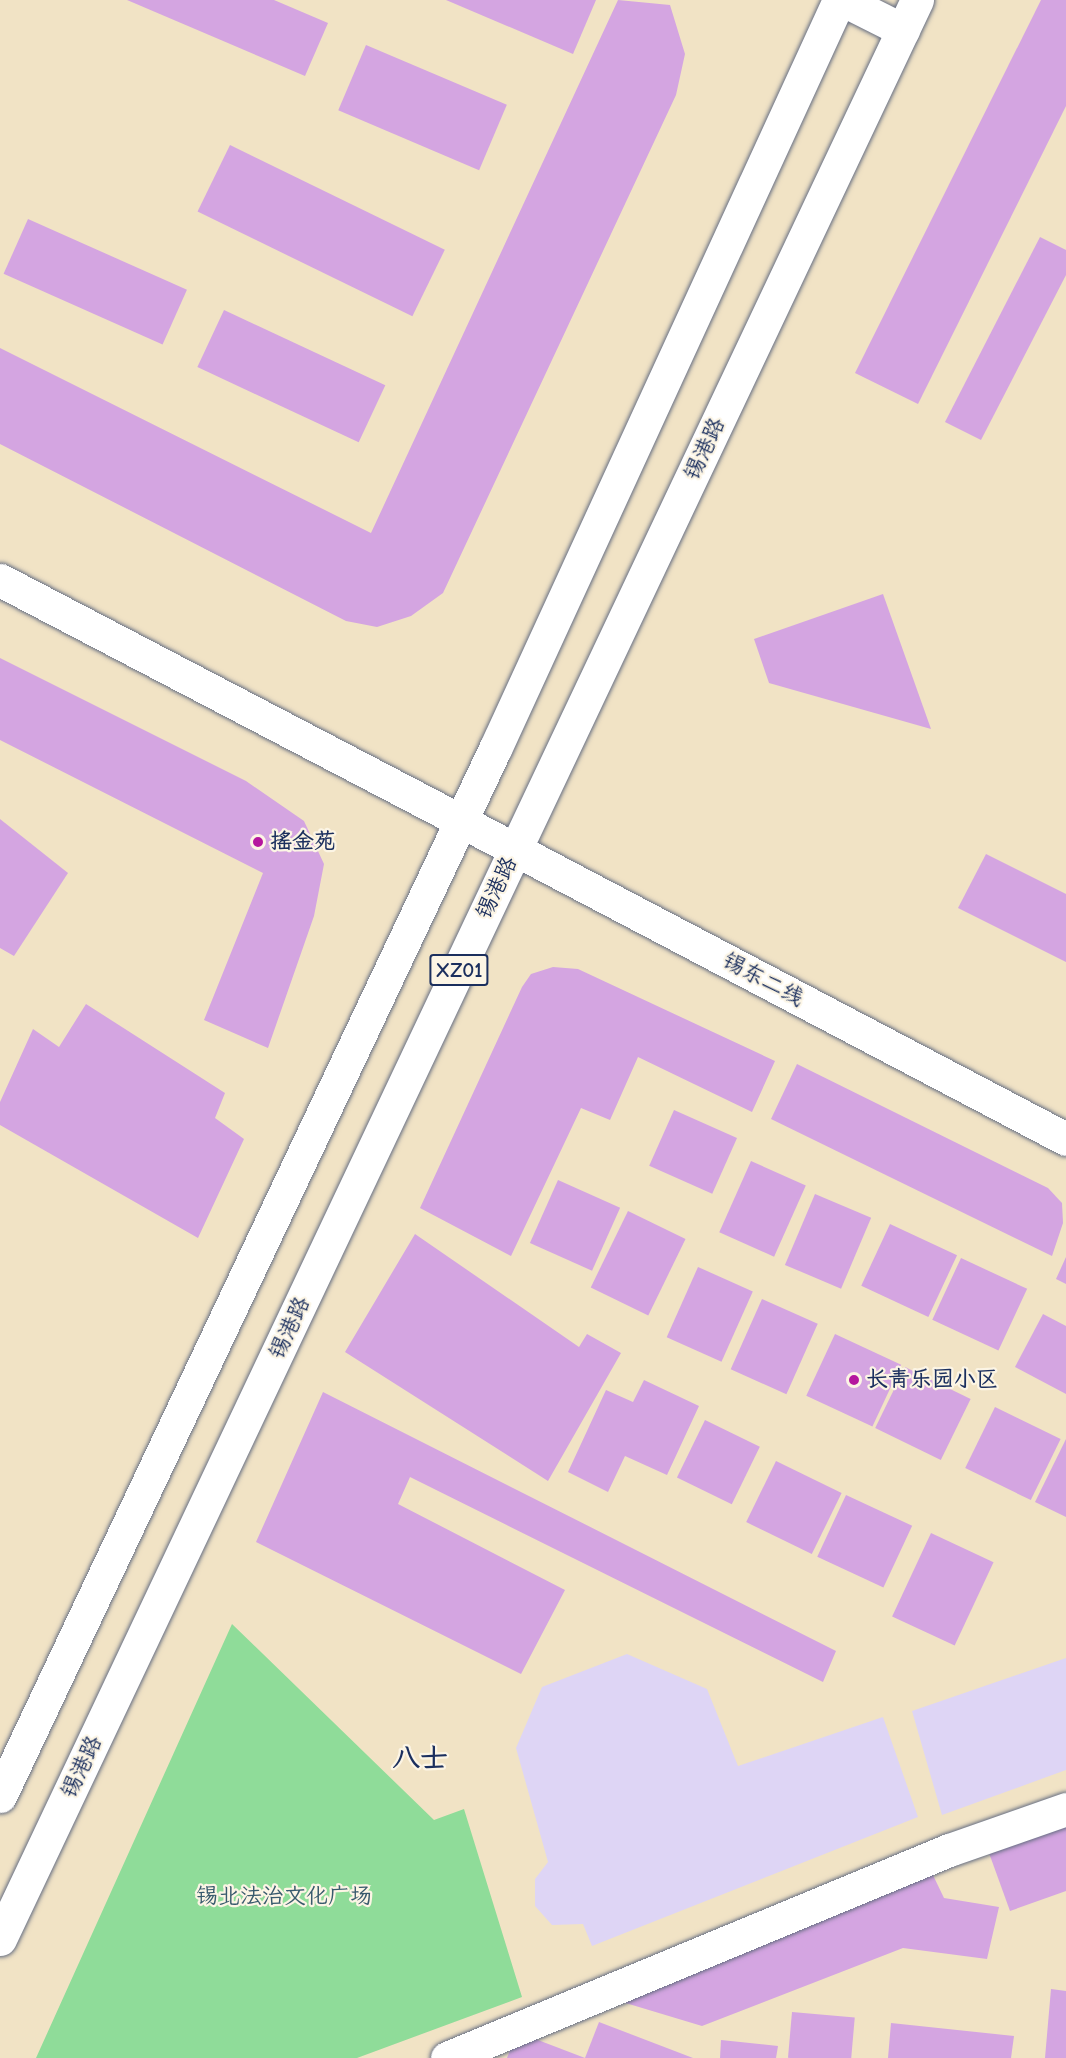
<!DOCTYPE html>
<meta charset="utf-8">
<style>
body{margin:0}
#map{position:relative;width:1066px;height:2058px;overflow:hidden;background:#f1e3c5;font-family:"Comic Neue","LXGW WenKai TC",sans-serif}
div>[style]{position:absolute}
.built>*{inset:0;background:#ded5f5}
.green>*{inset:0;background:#8fdc99}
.building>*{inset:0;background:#d4a5e1;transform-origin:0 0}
.roads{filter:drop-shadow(0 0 2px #666e82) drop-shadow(0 0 2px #666e82)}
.street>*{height:33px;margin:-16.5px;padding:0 16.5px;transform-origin:16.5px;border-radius:16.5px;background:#fff}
.secondary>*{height:33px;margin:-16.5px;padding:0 16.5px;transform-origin:16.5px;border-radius:16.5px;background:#fff}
.primary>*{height:33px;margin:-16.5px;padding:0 16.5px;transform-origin:16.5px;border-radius:16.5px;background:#fff}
.dots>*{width:16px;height:16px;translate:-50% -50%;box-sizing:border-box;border:3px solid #fcf5e5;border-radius:50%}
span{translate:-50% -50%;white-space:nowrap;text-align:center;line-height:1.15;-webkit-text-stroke:4.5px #fcf5e5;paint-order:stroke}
.shield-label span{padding:2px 4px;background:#fcf5e5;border:2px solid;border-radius:4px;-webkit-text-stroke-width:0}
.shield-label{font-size:21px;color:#1b2f5e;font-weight:700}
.street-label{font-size:22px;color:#1b2f5e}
.poi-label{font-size:22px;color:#1b2f5e;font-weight:700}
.left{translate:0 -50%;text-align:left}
.park-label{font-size:22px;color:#385a6d}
.district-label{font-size:28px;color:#1b2f5e;font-weight:700}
</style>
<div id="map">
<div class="built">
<i style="clip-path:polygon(627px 1654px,707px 1689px,738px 1766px,883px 1717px,918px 1817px,592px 1946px,583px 1924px,552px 1925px,535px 1906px,535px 1879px,548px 1862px,516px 1748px,542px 1687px)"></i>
<i style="clip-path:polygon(1066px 1658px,1066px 1770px,942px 1815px,912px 1711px)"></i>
</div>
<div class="green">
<i style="clip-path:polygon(232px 1624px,434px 1820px,464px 1809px,522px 1997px,357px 2058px,36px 2058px)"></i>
</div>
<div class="building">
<i style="clip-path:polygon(127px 0,274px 0,328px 23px,305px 76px)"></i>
<i style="clip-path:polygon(446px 0,596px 0,573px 54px)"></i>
<i style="clip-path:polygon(618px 0,670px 5px,685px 54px,676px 95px,443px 593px,411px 616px,377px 627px,346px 621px,0 444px,0 348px,371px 533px)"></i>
<i style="clip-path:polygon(1041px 0,1066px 0,1066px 106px,918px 404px,855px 373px)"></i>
<i style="left:366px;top:45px;width:153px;height:71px;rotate:23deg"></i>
<i style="left:230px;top:145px;width:239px;height:74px;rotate:26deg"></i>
<i style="left:28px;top:219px;width:174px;height:60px;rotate:24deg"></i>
<i style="clip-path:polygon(1040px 237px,1066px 250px,1066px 275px,981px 440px,945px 422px)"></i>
<i style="left:224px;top:310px;width:178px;height:63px;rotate:25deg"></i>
<i style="clip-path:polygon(883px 594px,931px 729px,769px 683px,754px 639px)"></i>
<i style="clip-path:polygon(0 658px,246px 781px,304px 821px,324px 864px,314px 916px,268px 1048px,204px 1020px,263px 873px,0 740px)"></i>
<i style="clip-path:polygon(0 819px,68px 873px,14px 956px,0 948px)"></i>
<i style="clip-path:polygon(986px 854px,1066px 894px,1066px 962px,958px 908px)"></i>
<i style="clip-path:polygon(553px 967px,578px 969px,775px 1061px,752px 1112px,638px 1057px,610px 1120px,581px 1108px,511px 1256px,420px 1208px,522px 987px,531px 974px)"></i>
<i style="clip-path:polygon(86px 1004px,225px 1093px,215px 1118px,244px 1139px,198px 1238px,0 1125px,0 1102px,33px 1029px,59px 1047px)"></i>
<i style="clip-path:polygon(797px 1064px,1048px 1188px,1062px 1203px,1063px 1223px,1052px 1256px,771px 1119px)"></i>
<i style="left:674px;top:1110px;width:69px;height:61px;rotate:24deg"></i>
<i style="left:751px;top:1161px;width:60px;height:78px;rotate:24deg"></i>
<i style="left:558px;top:1180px;width:68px;height:69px;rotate:24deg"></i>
<i style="left:815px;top:1194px;width:61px;height:77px;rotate:23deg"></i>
<i style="left:628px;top:1211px;width:64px;height:85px;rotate:26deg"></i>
<i style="left:890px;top:1224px;width:74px;height:68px;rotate:25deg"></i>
<i style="clip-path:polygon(415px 1234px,579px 1347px,587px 1334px,621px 1353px,548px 1481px,345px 1352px)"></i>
<i style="clip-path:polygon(1066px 1257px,1066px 1284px,1056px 1279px)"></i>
<i style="left:961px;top:1258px;width:73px;height:68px;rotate:25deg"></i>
<i style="left:698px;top:1267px;width:60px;height:77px;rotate:24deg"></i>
<i style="left:762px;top:1299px;width:61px;height:77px;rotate:24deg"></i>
<i style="clip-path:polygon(1043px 1314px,1066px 1326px,1066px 1394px,1015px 1367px)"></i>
<i style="left:835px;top:1334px;width:73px;height:68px;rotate:25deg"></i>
<i style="left:905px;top:1367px;width:73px;height:68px;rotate:26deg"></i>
<i style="clip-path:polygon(644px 1380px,699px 1406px,667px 1475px,625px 1456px,608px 1492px,568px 1472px,606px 1390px,633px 1402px)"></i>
<i style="clip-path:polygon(323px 1392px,836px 1651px,823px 1682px,410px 1477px,398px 1504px,565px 1590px,521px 1674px,256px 1542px)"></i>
<i style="left:995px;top:1407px;width:73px;height:68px;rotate:26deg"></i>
<i style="left:705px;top:1420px;width:61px;height:64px;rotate:26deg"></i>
<i style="clip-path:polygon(1066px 1439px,1066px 1517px,1035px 1502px)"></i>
<i style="left:776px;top:1461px;width:73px;height:68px;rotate:26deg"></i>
<i style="left:846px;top:1495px;width:73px;height:68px;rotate:25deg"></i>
<i style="left:931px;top:1533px;width:69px;height:92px;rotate:25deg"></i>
<i style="clip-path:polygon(1066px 1825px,1066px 1891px,1010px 1911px,989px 1853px)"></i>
<i style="clip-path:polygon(931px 1871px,944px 1898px,999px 1907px,987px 1959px,903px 1948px,702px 2026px,619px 2001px)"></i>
<i style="clip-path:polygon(1051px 1989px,1066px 1991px,1066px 2058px,1045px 2058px)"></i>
<i style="left:792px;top:2012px;width:63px;height:46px;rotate:5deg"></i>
<i style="clip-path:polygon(599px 2022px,693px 2058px,585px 2058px)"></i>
<i style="clip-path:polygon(891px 2023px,1014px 2036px,1011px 2058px,888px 2058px)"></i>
<i style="clip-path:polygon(517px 2032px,585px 2058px,507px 2058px)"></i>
<i style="clip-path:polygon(721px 2040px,778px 2046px,776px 2058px,720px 2058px)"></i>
</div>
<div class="roads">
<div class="street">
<i style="left:843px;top:0;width:67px;rotate:26.6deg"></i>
<i style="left:0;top:580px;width:520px;rotate:27.6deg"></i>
<i style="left:447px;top:2058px;width:543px;rotate:-22.51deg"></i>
<i style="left:949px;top:1850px;width:124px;rotate:-19.3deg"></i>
</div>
<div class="secondary">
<i style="left:461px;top:821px;width:683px;rotate:27.73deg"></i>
</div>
<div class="primary">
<i style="left:0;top:1796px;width:1158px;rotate:-64.7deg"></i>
<i style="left:495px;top:749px;width:824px;rotate:-65.33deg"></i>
<i style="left:0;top:1939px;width:2145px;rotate:-64.69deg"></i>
</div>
</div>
<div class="dots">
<i style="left:258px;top:842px;background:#b5179e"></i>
<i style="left:854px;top:1380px;background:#b5179e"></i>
</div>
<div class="shield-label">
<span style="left:459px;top:970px">XZ01</span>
</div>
<div class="street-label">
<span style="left:705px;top:449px;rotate:-65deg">锡港路</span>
<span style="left:497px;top:888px;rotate:-65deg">锡港路</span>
<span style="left:763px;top:980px;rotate:28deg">锡东二线</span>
<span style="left:290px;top:1328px;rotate:-65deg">锡港路</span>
<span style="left:82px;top:1767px;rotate:-65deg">锡港路</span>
</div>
<div class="poi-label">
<span class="left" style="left:270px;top:842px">摇金苑</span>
<span class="left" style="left:866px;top:1380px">长青乐园小区</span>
</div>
<div class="park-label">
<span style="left:284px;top:1897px">锡北法治文化广场</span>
</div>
<div class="district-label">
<span style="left:420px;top:1758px">八士</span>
</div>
</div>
